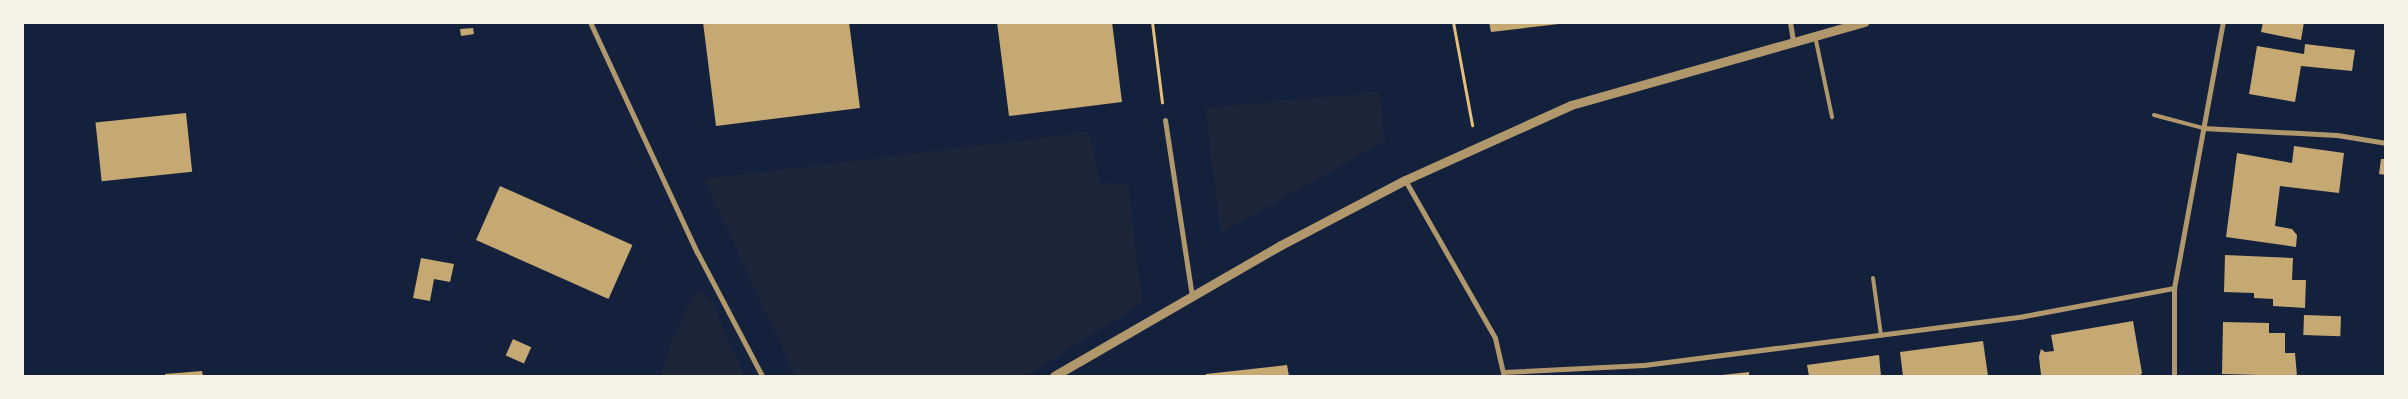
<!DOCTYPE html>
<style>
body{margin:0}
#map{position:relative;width:2408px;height:399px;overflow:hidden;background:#14213d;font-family:Karla,sans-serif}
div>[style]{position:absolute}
.green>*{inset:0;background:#1d2539}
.building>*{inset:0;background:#c6a872;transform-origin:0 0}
.path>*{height:3px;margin:-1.5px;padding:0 1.5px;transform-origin:1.5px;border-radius:1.5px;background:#e5c07b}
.service>*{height:4px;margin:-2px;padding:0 2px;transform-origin:2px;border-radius:2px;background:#b1986c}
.minor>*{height:5px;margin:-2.5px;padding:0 2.5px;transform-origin:2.5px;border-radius:2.5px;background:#b1986c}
.tertiary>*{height:9px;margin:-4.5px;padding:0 4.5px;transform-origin:4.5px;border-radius:4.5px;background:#b1986c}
span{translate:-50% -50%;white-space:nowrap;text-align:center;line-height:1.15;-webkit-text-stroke:5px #f6f1e7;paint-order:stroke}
.frame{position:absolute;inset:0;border:24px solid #f6f1e7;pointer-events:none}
</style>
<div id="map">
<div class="green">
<i style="clip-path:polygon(1379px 92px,1385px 141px,1221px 233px,1205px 108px)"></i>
<i style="clip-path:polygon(1089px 132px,1100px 183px,1128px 184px,1142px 303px,1026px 376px,795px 376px,704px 179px)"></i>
<i style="clip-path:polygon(694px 293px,703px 293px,714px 305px,744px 376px,660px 376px,675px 333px)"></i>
</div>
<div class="building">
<i style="clip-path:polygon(703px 22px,849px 22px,860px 108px,716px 126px)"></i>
<i style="clip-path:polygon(997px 22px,1112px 22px,1122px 102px,1009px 116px)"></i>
<i style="clip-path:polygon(1489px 22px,1559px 22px,1559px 24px,1491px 32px)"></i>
<i style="clip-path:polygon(2263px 22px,2304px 22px,2301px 40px,2261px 32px)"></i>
<i style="clip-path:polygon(473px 28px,474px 34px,461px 36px,460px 29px)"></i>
<i style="clip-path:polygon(2305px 44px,2355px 50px,2352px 71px,2301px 66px,2295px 102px,2249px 94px,2257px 46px,2304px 54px)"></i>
<i style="left:186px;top:113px;width:59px;height:91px;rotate:84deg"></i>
<i style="clip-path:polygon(2294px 146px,2344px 153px,2339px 193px,2280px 186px,2275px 226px,2292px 229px,2297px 235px,2296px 247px,2226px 237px,2237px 153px,2292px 163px)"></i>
<i style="clip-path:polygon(2381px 159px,2386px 159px,2386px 175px,2379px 174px)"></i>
<i style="left:500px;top:186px;width:145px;height:59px;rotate:24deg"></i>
<i style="clip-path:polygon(2225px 255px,2293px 258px,2292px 280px,2306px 280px,2305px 308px,2273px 306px,2273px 299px,2254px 298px,2254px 293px,2224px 292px)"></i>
<i style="clip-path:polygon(421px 258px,454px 264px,450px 282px,434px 279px,430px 301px,413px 298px)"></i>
<i style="left:2304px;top:315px;width:37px;height:20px;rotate:2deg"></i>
<i style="clip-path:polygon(2133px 321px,2142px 373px,2140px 376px,2041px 375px,2039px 357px,2041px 349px,2045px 352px,2054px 351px,2051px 335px)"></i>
<i style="clip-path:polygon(2223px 322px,2269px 323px,2269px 333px,2285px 333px,2285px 353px,2295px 353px,2297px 376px,2222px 374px)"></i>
<i style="left:513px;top:339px;width:20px;height:18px;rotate:24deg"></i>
<i style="clip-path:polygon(1983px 341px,1988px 376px,1903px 376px,1900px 352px)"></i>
<i style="clip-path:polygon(1879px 355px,1881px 376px,1809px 376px,1807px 365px)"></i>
<i style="clip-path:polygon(1287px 365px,1289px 376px,1205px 376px,1206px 374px)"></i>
<i style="clip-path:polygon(202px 371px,203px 376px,165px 376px,165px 374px)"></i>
<i style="clip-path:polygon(1749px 372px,1749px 376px,1722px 376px,1722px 375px)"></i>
</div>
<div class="path">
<i style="left:1152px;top:22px;width:81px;rotate:82.9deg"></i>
<i style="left:1453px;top:22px;width:105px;rotate:79.5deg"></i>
</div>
<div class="service">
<i style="left:1815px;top:36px;width:83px;rotate:78.1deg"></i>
<i style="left:2154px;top:115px;width:51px;rotate:14.9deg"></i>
<i style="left:1873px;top:278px;width:58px;rotate:82deg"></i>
</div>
<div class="minor">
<i style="left:590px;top:22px;width:254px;rotate:65.1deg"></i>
<i style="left:697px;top:252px;width:140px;rotate:62.3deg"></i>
<i style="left:1790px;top:22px;width:19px;rotate:81deg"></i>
<i style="left:1165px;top:120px;width:178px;rotate:81.3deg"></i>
<i style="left:2203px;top:128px;width:134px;rotate:3deg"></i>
<i style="left:2337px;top:135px;width:50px;rotate:9.3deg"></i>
<i style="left:1405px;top:180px;width:182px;rotate:60.3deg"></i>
<i style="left:1495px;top:338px;width:39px;rotate:77deg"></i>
<i style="left:1503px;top:372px;width:141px;rotate:-2.8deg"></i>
<i style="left:1644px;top:365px;width:383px;rotate:-7.3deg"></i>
<i style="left:2024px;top:316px;width:153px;rotate:-10.6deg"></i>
<i style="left:2174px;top:376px;width:88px;rotate:-90deg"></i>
<i style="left:2174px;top:288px;width:270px;rotate:-79.6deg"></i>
</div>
<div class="tertiary">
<i style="left:1054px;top:376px;width:262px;rotate:-30deg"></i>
<i style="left:1281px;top:245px;width:140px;rotate:-27.7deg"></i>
<i style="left:1405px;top:180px;width:182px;rotate:-24.3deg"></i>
<i style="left:1571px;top:105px;width:305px;rotate:-15.8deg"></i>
</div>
<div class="frame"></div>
</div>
